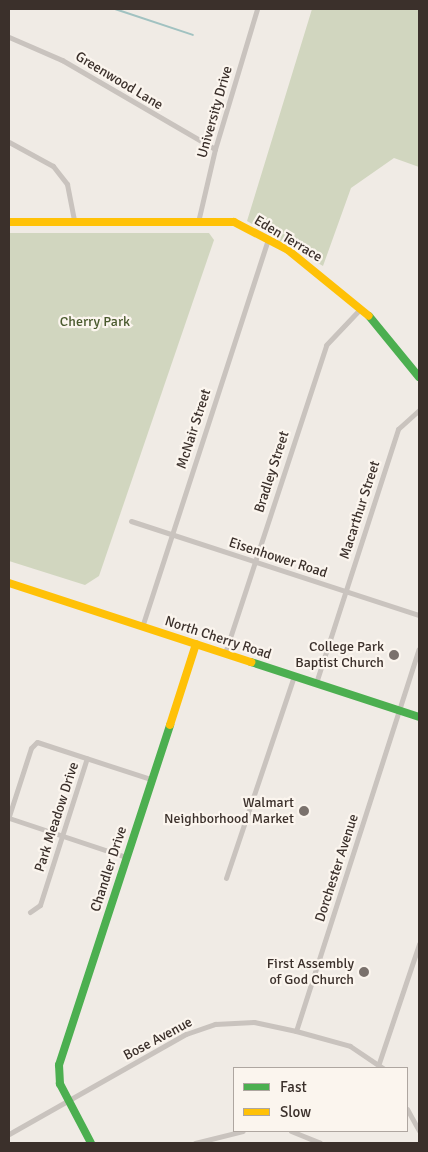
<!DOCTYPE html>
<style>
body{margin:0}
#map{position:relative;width:428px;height:1152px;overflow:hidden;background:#f0ebe5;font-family:Signika,sans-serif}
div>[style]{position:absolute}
.green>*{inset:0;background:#d1d6bf}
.stream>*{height:2px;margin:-1px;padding:0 1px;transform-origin:1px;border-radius:1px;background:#a1c2c1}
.street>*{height:5px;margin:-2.5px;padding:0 2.5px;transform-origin:2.5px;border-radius:2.5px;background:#c9c3be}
.fast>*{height:8px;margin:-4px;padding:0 4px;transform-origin:4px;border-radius:4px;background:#4caf50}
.slow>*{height:8px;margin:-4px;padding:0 4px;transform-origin:4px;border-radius:4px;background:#ffc107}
.dots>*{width:14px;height:14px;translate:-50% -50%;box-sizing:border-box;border:2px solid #fbf5ee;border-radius:50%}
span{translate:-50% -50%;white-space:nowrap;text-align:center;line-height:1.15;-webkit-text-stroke:4.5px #fbf5ee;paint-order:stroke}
.street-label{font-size:14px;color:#3b302b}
.park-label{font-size:14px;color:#4a5a2e}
.poi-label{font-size:14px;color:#3b302b}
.right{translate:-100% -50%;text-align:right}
.frame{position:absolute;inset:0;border:10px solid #3b302b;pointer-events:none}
.legend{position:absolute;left:233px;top:1067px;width:175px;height:65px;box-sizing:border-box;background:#fbf5ee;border:1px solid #aea6a0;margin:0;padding:6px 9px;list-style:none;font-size:15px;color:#3b302b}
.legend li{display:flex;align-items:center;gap:10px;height:25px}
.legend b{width:25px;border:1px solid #aea6a0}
</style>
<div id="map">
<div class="green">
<i style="clip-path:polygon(312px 9px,419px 9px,419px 167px,394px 158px,351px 188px,323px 266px,247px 221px)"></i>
<i style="clip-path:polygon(9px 233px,209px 233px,214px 240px,99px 576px,85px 585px,9px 561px)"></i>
</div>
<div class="stream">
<i style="left:115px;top:9px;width:82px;rotate:18.4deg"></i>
</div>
<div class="street">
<i style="left:9px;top:37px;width:58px;rotate:23.5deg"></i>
<i style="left:62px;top:60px;width:177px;rotate:30.2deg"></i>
<i style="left:9px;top:142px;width:50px;rotate:28.6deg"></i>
<i style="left:53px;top:166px;width:23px;rotate:52deg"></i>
<i style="left:67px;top:184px;width:38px;rotate:79deg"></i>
<i style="left:198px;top:222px;width:75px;rotate:-76.9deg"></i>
<i style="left:215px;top:149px;width:146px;rotate:-73.3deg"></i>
<i style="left:131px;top:521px;width:303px;rotate:18.1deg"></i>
<i style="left:142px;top:627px;width:408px;rotate:-72deg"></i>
<i style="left:225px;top:653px;width:324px;rotate:-71.8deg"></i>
<i style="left:326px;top:345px;width:50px;rotate:-46.6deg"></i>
<i style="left:316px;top:683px;width:267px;rotate:-72.1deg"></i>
<i style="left:398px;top:429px;width:28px;rotate:-42deg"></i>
<i style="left:9px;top:816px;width:71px;rotate:-72.1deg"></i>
<i style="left:31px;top:748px;width:8px;rotate:-45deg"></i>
<i style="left:37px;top:742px;width:119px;rotate:18.1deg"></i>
<i style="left:9px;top:818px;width:123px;rotate:18.4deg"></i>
<i style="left:226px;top:878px;width:213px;rotate:-71.4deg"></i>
<i style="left:30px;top:912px;width:12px;rotate:-35deg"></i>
<i style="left:40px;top:905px;width:154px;rotate:-72.3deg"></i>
<i style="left:296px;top:1031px;width:401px;rotate:-72.2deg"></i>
<i style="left:379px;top:1063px;width:126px;rotate:-71.4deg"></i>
<i style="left:407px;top:1109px;width:25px;rotate:61deg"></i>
<i style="left:291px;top:1131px;width:31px;rotate:22deg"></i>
<i style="left:9px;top:1134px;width:203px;rotate:-29.5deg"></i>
<i style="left:186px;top:1034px;width:31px;rotate:-19deg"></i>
<i style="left:215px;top:1024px;width:39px;rotate:-3deg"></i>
<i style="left:254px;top:1022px;width:43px;rotate:12.1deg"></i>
<i style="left:296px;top:1031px;width:56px;rotate:15.5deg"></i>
<i style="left:350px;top:1046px;width:40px;rotate:34deg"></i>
<i style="left:195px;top:1143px;width:49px;rotate:-14deg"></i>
</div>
<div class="fast">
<i style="left:369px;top:316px;width:79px;rotate:50.7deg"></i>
<i style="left:251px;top:662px;width:177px;rotate:18.1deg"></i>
<i style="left:91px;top:1143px;width:67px;rotate:-117.7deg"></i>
<i style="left:60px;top:1084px;width:19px;rotate:-93deg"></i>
<i style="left:59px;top:1065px;width:358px;rotate:-71.9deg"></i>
</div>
<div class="slow">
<i style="left:9px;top:222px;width:225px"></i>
<i style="left:234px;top:222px;width:61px;rotate:27.4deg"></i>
<i style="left:288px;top:250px;width:104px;rotate:39.2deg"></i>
<i style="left:9px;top:583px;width:255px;rotate:18.1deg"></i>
<i style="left:170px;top:725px;width:85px;rotate:-72.2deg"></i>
</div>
<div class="dots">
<i style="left:394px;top:655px;background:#7a716c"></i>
<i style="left:304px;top:811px;background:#7a716c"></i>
<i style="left:364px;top:972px;background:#7a716c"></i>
</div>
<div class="street-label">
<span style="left:119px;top:81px;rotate:31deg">Greenwood Lane</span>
<span style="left:215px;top:112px;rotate:-74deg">University Drive</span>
<span style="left:288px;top:239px;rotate:31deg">Eden Terrace</span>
<span style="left:194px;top:429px;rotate:-72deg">McNair Street</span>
<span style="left:272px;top:472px;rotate:-72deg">Bradley Street</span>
<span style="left:360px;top:510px;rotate:-72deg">Macarthur Street</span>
<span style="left:278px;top:558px;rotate:18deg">Eisenhower Road</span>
<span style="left:218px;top:638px;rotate:18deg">North Cherry Road</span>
<span style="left:57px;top:817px;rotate:-72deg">Park Meadow Drive</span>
<span style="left:337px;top:868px;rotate:-72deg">Dorchester Avenue</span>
<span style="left:109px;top:869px;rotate:-72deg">Chandler Drive</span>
<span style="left:158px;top:1039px;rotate:-28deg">Bose Avenue</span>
</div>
<div class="park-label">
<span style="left:95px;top:322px">Cherry Park</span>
</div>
<div class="poi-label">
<span class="right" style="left:384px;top:655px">College Park<br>Baptist Church</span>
<span class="right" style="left:294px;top:811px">Walmart<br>Neighborhood Market</span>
<span class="right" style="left:354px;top:972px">First Assembly<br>of God Church</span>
</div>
<div class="frame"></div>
<ul class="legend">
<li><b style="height:6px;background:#4caf50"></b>Fast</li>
<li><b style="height:6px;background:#ffc107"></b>Slow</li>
</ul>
</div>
